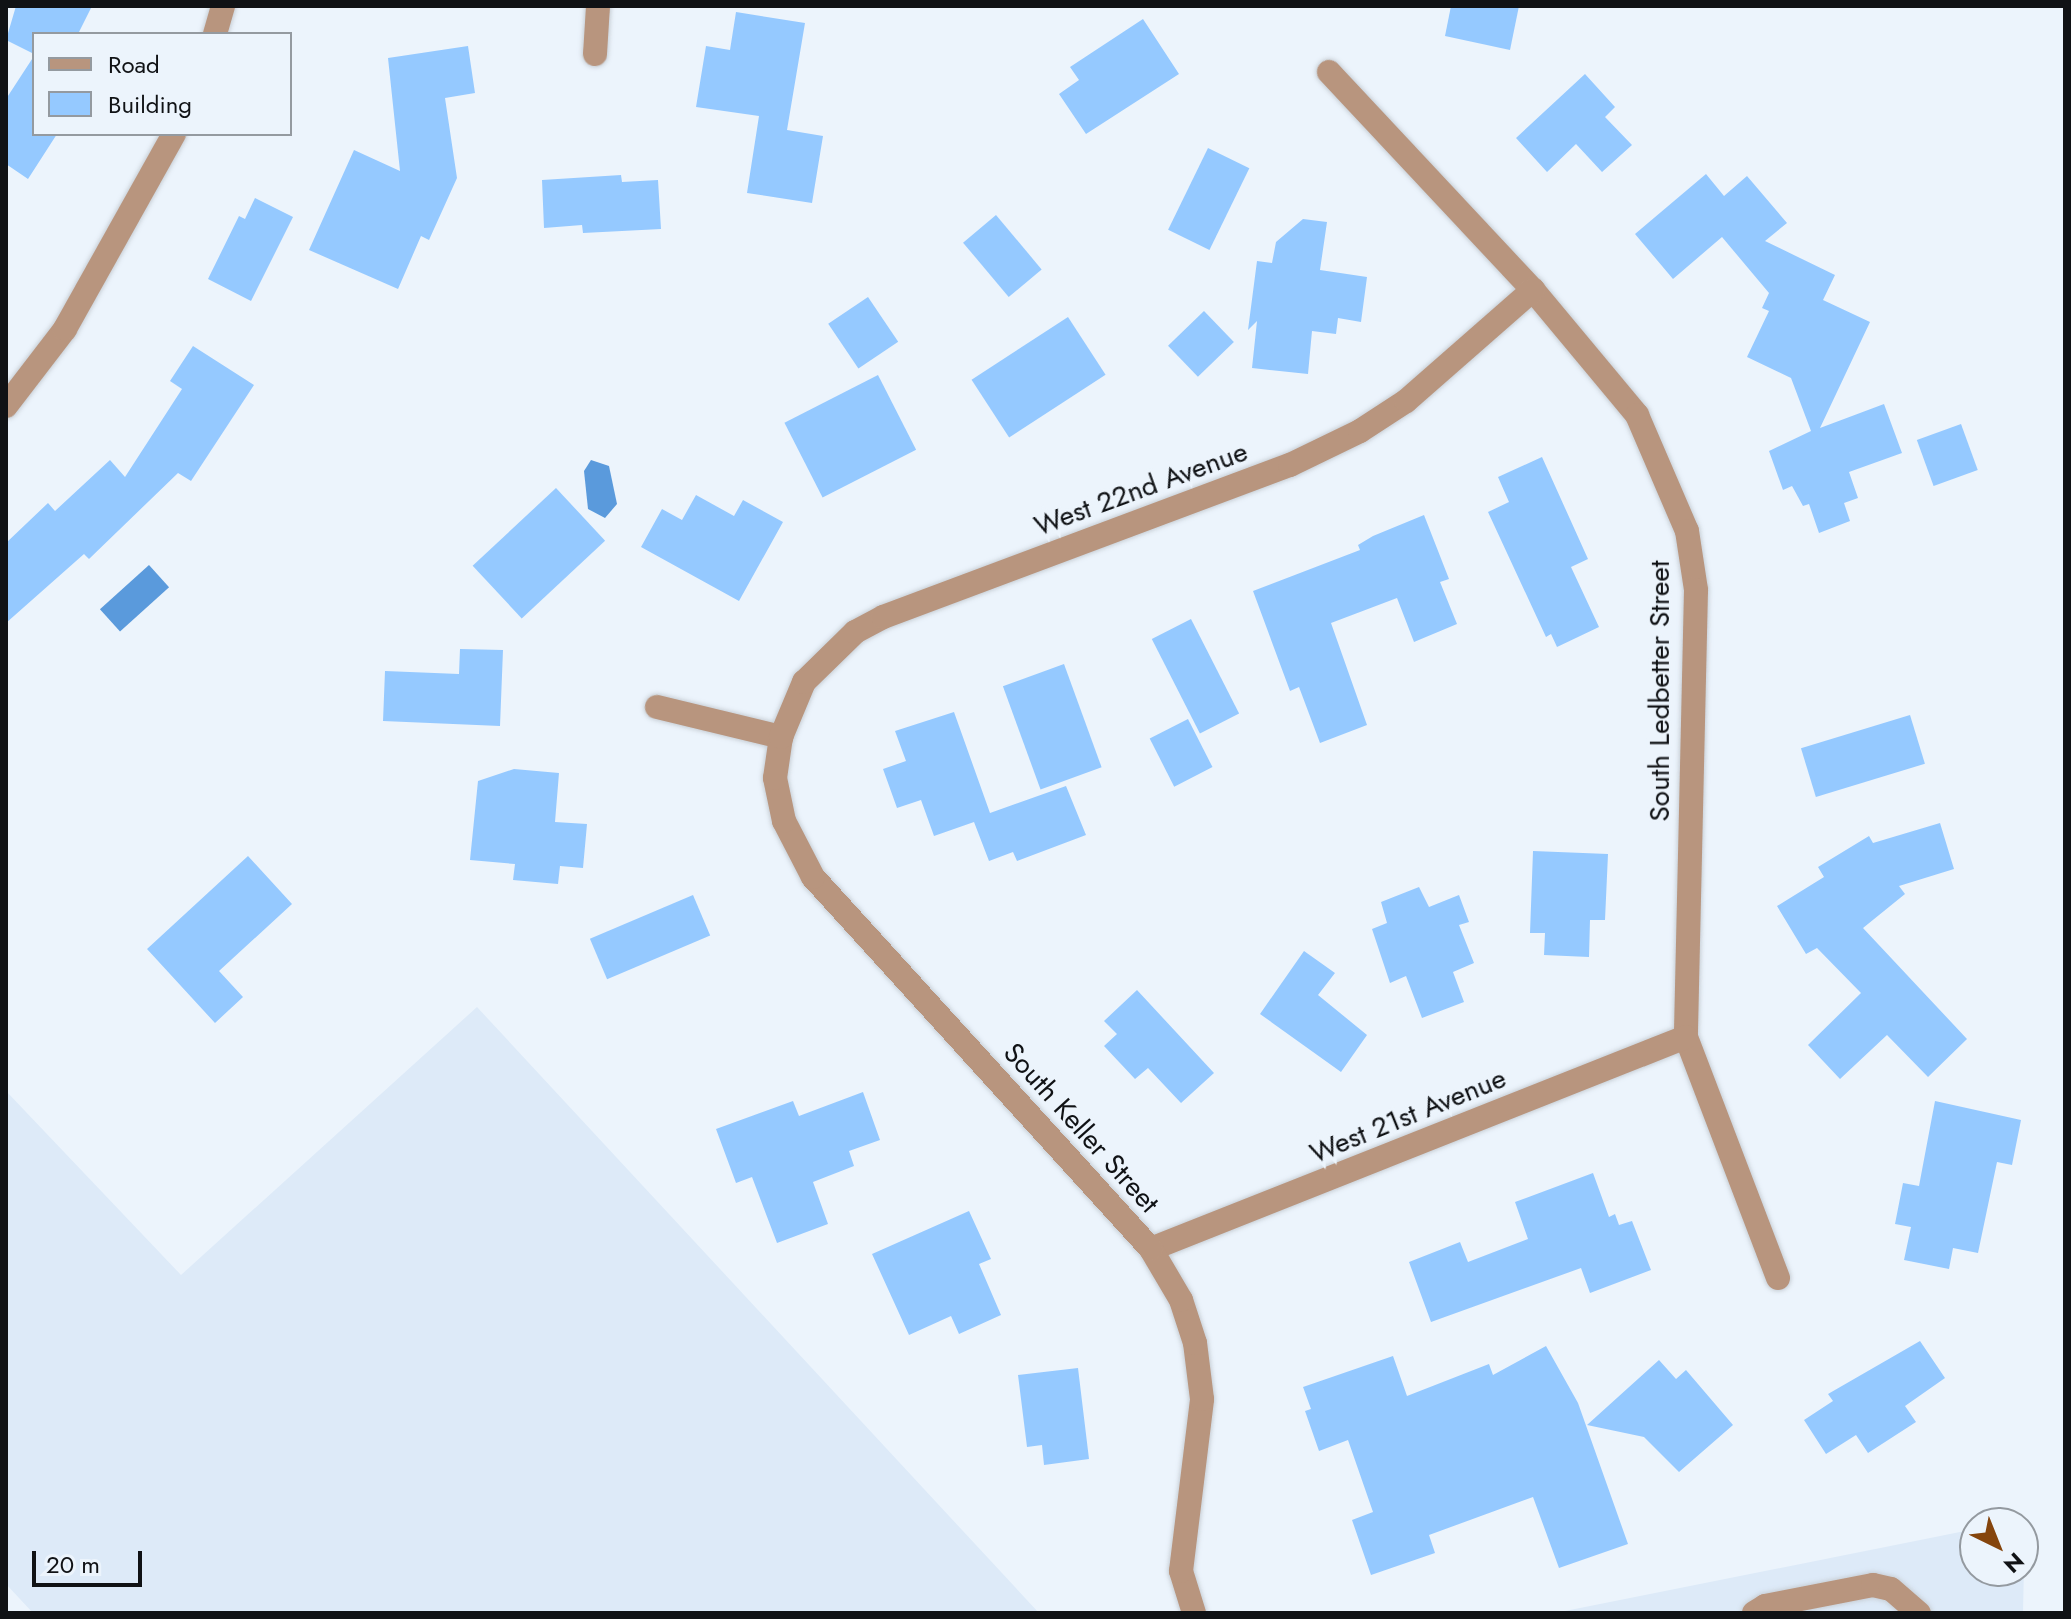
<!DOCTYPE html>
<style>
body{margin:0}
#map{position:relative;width:2071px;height:1619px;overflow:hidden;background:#ecf4fc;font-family:Jost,sans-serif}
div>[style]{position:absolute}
.built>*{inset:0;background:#ddeaf8}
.water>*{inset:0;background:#5a9adc;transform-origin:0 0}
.building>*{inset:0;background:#95c9ff;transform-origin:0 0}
.roads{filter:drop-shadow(0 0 2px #c9d0d7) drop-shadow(0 0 2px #c9d0d7)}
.minor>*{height:24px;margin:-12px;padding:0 12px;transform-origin:12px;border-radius:12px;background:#b8957e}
span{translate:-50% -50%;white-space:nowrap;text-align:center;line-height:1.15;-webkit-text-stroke:6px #ecf4fc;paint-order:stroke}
.street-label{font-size:28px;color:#101215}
.frame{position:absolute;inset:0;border:8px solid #101215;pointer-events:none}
.legend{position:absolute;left:32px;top:32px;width:260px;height:104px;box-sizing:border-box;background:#ecf4fc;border:2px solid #949aa0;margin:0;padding:10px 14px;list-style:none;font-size:24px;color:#101215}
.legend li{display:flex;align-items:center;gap:16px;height:40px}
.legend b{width:40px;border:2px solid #949aa0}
.north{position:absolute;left:1959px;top:1507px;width:80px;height:80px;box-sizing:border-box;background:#ecf4fc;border:2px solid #949aa0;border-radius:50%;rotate:137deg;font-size:22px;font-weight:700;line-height:32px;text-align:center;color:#101215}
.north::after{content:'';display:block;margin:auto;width:28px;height:36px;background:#85450d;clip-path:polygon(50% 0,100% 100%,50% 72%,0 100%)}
.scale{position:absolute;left:32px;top:1551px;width:110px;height:36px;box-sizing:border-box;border:4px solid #101215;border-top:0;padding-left:10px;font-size:24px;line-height:28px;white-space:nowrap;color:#101215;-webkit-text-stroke:6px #ecf4fc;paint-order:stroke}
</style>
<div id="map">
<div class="built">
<i style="clip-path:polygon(477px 1007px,1039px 1613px,33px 1613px,6px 1584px,6px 1091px,181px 1275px)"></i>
<i style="clip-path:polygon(2025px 1519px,2023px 1613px,1555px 1613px,1975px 1529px,1975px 1571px,2023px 1571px,2023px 1523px,2007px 1523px)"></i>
</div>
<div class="water">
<i style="clip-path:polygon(591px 460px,609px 466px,617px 504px,605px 518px,588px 509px,584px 471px)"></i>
<i style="left:149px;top:565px;width:30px;height:66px;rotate:48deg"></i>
</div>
<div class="building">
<i style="clip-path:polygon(16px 6px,92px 6px,78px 34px,34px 34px,34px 54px,6px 40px)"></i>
<i style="clip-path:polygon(1451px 6px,1519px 6px,1510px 50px,1445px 36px)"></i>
<i style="clip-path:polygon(736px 12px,805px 23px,787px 130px,823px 136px,812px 203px,747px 193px,759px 116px,696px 107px,706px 46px,730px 50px)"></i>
<i style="clip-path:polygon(1143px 19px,1179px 74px,1086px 134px,1059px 94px,1079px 80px,1070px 67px)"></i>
<i style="clip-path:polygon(468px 46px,475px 93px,445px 98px,457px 178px,429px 240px,421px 236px,398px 289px,309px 250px,354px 150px,400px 171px,388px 58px)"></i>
<i style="clip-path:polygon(34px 56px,34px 134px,57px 134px,28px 179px,6px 164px,6px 99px)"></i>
<i style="clip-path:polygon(1585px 74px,1615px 107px,1605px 117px,1632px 145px,1602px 172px,1576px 144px,1547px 172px,1516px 138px)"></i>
<i style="left:1208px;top:148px;width:46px;height:91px;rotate:26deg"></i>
<i style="clip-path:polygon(1706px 174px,1724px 196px,1747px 176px,1787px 223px,1765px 241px,1835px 275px,1823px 300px,1870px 322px,1820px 428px,1884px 404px,1902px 453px,1849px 472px,1858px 498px,1844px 503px,1850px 521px,1819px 533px,1809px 504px,1803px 506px,1792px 486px,1783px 490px,1769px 451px,1811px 431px,1791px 378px,1747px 357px,1769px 311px,1762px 308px,1769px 293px,1722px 237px,1673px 279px,1635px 234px)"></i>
<i style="clip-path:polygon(621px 175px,622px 182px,658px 180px,661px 229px,583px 233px,582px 225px,544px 228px,542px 180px)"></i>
<i style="clip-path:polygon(255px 198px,293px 217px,251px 301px,208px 279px,239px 216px,245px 219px)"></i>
<i style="left:996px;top:215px;width:71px;height:43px;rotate:50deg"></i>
<i style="clip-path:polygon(1303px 219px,1327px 222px,1320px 270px,1367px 277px,1361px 322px,1338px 318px,1336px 334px,1312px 331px,1308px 374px,1252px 368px,1257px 321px,1248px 330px,1257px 261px,1272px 263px,1276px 242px)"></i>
<i style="left:868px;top:297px;width:54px;height:48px;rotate:56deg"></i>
<i style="left:1204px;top:311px;width:43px;height:50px;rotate:46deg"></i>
<i style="left:1068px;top:317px;width:69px;height:115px;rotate:57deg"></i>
<i style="clip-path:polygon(193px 346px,254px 385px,191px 481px,178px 473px,89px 559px,84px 554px,6px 623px,6px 543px,48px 503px,55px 511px,110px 460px,125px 477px,182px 389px,170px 381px)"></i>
<i style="left:878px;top:375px;width:84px;height:105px;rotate:63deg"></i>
<i style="left:1961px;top:424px;width:49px;height:47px;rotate:70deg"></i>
<i style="clip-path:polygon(1542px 457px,1588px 559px,1571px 567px,1599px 627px,1557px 647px,1551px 634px,1546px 637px,1488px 512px,1509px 502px,1498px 477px)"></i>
<i style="left:556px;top:488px;width:72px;height:114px;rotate:47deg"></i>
<i style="clip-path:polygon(696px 495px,734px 516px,743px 500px,783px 522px,739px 601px,641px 547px,662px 509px,682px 520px)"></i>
<i style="clip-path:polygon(1424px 515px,1449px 579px,1440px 582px,1457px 624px,1414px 642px,1397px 598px,1331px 623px,1367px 725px,1320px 743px,1299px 687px,1290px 691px,1253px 591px,1360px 550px,1358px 545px,1373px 536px)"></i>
<i style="left:1191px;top:619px;width:106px;height:44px;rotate:63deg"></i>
<i style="clip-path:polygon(460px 649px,503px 650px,500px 726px,383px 721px,385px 671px,459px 674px)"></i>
<i style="left:1064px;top:664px;width:110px;height:65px;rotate:70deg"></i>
<i style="clip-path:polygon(954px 712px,990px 813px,1066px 786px,1086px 835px,1017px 861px,1013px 852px,989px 861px,974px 822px,934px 836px,921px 800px,897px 808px,883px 769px,906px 761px,895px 731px)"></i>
<i style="left:1910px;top:715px;width:51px;height:114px;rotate:73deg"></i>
<i style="left:1188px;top:719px;width:54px;height:43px;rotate:63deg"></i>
<i style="clip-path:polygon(514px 769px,559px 773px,555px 822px,587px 824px,583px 868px,560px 866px,558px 884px,513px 880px,515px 864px,470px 860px,478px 781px)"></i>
<i style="clip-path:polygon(1940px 823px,1954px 869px,1899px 886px,1905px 894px,1863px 928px,1967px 1039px,1928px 1077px,1887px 1035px,1840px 1079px,1808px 1045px,1861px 993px,1817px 948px,1806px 954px,1777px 906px,1824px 877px,1818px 867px,1869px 836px,1873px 843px)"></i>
<i style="clip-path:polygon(1533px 851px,1608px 854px,1605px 920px,1590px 920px,1589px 957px,1544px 955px,1545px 933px,1530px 933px)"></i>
<i style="clip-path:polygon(248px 856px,292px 904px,219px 971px,243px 997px,215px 1023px,147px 949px)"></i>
<i style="clip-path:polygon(1419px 887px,1429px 907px,1459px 895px,1469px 922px,1459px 925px,1474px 963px,1453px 972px,1464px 1002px,1422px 1018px,1406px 976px,1390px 983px,1372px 929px,1387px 923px,1381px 902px)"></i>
<i style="left:693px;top:895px;width:44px;height:112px;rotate:67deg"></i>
<i style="clip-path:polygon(1304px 951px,1335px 973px,1318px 995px,1367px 1035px,1341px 1072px,1260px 1014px)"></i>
<i style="clip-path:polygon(1137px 990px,1214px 1073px,1181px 1103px,1148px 1068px,1135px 1079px,1104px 1046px,1117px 1034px,1104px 1021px)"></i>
<i style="clip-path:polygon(863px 1092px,880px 1140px,849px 1151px,854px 1166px,813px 1182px,828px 1224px,777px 1243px,752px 1177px,736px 1183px,716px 1129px,793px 1101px,799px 1116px)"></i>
<i style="clip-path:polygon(1935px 1101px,2021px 1120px,2012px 1165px,1997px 1162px,1978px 1253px,1953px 1248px,1949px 1269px,1904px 1260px,1911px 1227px,1895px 1224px,1903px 1183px,1919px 1186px)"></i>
<i style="clip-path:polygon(1593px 1173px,1609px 1217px,1615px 1214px,1619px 1225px,1632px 1221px,1651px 1270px,1590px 1293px,1581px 1268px,1431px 1322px,1409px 1262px,1460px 1242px,1468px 1262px,1528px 1239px,1515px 1202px)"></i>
<i style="clip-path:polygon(969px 1211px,991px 1259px,979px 1264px,1001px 1315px,959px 1334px,951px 1316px,909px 1335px,872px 1254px)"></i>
<i style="clip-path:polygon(1920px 1341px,1945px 1378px,1905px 1406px,1916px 1422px,1868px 1453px,1856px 1435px,1826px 1454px,1804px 1420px,1833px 1401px,1828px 1394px)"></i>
<i style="clip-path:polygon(1546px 1346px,1578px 1403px,1628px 1544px,1559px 1568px,1533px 1497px,1429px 1535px,1435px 1553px,1371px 1575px,1352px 1520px,1373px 1512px,1348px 1440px,1319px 1451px,1305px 1411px,1311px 1409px,1303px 1387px,1393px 1356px,1407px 1396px,1489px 1364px,1493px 1375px)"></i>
<i style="clip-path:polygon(1659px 1360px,1676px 1379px,1686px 1370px,1733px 1425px,1679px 1472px,1644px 1437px,1587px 1425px)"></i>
<i style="clip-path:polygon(1078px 1368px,1089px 1459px,1044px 1465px,1042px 1445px,1027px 1447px,1018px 1375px)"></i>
</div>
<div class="roads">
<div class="minor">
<i style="left:215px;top:34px;width:29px;rotate:-74deg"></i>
<i style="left:595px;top:54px;width:48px;rotate:-86.4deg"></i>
<i style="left:1329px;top:72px;width:299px;rotate:46.9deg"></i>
<i style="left:1533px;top:290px;width:163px;rotate:50.2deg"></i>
<i style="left:1637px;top:415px;width:126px;rotate:66.7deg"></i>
<i style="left:1687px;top:531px;width:60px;rotate:81.3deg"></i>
<i style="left:1696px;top:590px;width:447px;rotate:91.3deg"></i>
<i style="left:1686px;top:1037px;width:258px;rotate:69.1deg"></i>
<i style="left:6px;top:406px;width:97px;rotate:-52.5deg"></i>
<i style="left:65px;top:329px;width:223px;rotate:-60.8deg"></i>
<i style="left:657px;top:707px;width:128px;rotate:13.6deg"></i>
<i style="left:1151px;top:1249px;width:575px;rotate:-21.62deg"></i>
<i style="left:1194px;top:1613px;width:44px;rotate:-107.2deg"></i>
<i style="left:1181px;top:1571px;width:173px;rotate:-83deg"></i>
<i style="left:1202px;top:1399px;width:56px;rotate:-97.1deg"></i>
<i style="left:1195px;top:1343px;width:45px;rotate:-108deg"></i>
<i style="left:1181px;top:1300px;width:59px;rotate:-120.5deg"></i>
<i style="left:1151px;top:1249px;width:503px;rotate:-132.26deg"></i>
<i style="left:813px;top:877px;width:63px;rotate:-117.4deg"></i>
<i style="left:784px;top:821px;width:44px;rotate:-101.8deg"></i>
<i style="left:775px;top:778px;width:41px;rotate:-81.7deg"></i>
<i style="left:781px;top:737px;width:60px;rotate:-67.3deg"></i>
<i style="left:804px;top:682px;width:71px;rotate:-44.4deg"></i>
<i style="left:855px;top:632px;width:32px;rotate:-28deg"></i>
<i style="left:883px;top:617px;width:434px;rotate:-20.5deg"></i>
<i style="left:1290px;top:465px;width:78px;rotate:-25.9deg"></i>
<i style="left:1360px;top:431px;width:55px;rotate:-33.1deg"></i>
<i style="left:1406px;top:401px;width:169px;rotate:-41.2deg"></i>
<i style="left:1754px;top:1613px;width:13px;rotate:-32deg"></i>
<i style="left:1765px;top:1606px;width:110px;rotate:-11deg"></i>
<i style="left:1873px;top:1585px;width:18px;rotate:13deg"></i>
<i style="left:1891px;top:1589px;width:37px;rotate:41deg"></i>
</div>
</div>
<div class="street-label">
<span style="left:1141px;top:489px;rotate:-20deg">West 22nd Avenue</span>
<span style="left:1660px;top:691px;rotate:-90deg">South Ledbetter Street</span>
<span style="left:1408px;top:1116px;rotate:-22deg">West 21st Avenue</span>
<span style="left:1081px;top:1128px;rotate:48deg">South Keller Street</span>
</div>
<div class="frame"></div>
<ul class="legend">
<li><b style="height:10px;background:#b8957e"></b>Road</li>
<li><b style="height:22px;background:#95c9ff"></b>Building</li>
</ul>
<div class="north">N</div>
<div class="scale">20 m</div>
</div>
